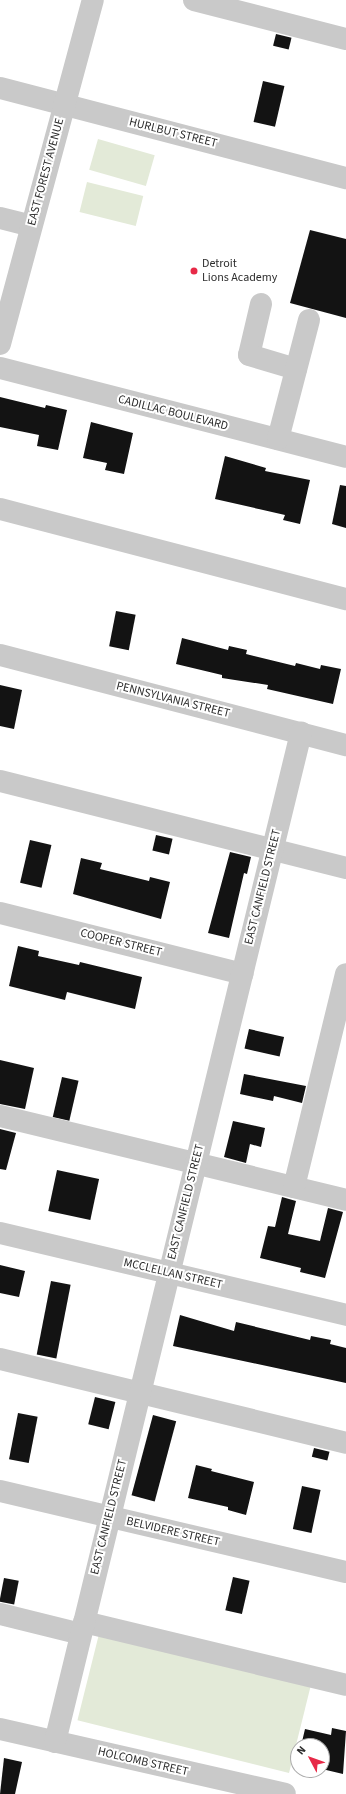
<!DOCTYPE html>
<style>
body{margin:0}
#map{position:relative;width:346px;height:1794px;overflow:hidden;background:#fff;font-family:"Source Sans 3",sans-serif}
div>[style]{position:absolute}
.green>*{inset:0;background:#e3ead8;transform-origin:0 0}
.building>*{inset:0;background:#131313;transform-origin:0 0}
.minor>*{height:22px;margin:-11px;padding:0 11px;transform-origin:11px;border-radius:11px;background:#c9c9c9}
.dots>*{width:11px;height:11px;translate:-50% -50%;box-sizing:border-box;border:2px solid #fff;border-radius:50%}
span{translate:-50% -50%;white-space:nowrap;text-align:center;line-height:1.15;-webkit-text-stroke:4px #fff;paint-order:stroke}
.street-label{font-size:12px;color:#2c2c2c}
.poi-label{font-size:12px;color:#2c2c2c}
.left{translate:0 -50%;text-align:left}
.north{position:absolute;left:290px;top:1738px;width:40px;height:40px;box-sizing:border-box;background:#fff;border:1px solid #ababab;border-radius:50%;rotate:311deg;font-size:11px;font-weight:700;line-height:16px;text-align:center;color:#2c2c2c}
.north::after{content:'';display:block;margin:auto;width:14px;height:18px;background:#e72947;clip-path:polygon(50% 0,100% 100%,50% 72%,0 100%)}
</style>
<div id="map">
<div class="green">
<i style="left:98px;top:139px;width:59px;height:32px;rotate:16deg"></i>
<i style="left:87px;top:182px;width:58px;height:31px;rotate:14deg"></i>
<i style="left:99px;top:1634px;width:218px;height:89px;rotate:14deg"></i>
</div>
<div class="building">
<i style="left:276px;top:34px;width:16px;height:12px;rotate:14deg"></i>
<i style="left:263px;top:81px;width:22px;height:42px;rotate:13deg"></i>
<i style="clip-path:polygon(310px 230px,346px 239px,346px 318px,290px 303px)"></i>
<i style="clip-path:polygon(0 397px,45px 408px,46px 405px,67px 410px,58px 450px,37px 446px,39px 435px,0 427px)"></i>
<i style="clip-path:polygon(91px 422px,133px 433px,124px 474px,105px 470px,107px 463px,83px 458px)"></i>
<i style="clip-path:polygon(225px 456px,266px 468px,265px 471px,310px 480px,300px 524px,283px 520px,285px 515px,215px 499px)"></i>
<i style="clip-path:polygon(340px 485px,346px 486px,346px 528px,332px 524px)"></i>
<i style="left:116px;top:611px;width:20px;height:36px;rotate:11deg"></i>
<i style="clip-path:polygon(182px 638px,228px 650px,229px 646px,247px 650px,246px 654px,295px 666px,296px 663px,320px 669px,321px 665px,341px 669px,333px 704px,267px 689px,268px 685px,222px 678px,222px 675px,176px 664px)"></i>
<i style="clip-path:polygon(0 685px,22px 690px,14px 729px,0 726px)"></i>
<i style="left:156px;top:835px;width:17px;height:16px;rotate:13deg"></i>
<i style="left:30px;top:840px;width:22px;height:44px;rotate:13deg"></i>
<i style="clip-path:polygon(230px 852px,251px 857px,247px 874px,244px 873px,229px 938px,208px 933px)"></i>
<i style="clip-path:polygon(81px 858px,102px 863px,100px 869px,149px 881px,150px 877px,170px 882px,161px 919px,73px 894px)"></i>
<i style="clip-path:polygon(18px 946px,39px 951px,38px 956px,79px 965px,80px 962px,142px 977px,135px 1009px,67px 992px,65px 1000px,9px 986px)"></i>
<i style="left:249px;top:1029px;width:36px;height:20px;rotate:13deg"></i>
<i style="clip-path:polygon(0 1060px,34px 1068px,25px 1109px,0 1104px)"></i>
<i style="clip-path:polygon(244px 1074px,306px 1086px,302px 1103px,274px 1096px,273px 1101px,240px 1094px)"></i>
<i style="left:62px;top:1077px;width:17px;height:41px;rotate:13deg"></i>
<i style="clip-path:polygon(233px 1121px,265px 1128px,261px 1147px,250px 1144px,246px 1163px,224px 1157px)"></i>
<i style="clip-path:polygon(0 1129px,16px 1133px,6px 1170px,0 1169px)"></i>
<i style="left:57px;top:1170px;width:43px;height:42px;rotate:12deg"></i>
<i style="clip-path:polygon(282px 1197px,296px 1201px,288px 1234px,320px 1241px,328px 1208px,343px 1212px,325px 1278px,300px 1272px,301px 1268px,260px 1258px,268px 1226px,275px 1227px)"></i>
<i style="clip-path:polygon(0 1265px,25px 1271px,19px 1297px,0 1293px)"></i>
<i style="left:51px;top:1281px;width:20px;height:75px;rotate:11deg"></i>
<i style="clip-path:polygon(180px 1315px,234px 1331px,236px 1322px,310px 1340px,311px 1336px,331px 1340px,330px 1344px,346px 1348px,346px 1383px,173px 1346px)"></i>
<i style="left:95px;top:1397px;width:21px;height:28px;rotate:14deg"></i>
<i style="left:18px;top:1413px;width:20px;height:47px;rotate:11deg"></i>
<i style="left:153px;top:1415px;width:24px;height:83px;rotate:15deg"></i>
<i style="left:314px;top:1448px;width:16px;height:9px;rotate:14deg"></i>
<i style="clip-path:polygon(196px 1465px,212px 1469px,211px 1471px,254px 1482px,246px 1515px,228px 1510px,228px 1507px,188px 1498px)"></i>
<i style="left:302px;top:1486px;width:19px;height:44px;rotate:12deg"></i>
<i style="left:233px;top:1577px;width:17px;height:34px;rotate:13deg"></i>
<i style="left:4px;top:1578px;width:15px;height:24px;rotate:11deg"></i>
<i style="clip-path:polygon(332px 1728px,346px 1731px,343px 1774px,322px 1769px,322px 1746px,301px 1746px,305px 1729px,331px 1735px)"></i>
<i style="clip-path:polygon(4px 1758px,22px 1762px,15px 1794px,0 1794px)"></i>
</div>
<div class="minor">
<i style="left:194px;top:0;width:157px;rotate:14.4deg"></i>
<i style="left:0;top:88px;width:358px;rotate:14.6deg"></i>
<i style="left:0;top:218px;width:32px;rotate:14deg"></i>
<i style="left:261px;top:304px;width:52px;rotate:103.2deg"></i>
<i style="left:249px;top:355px;width:49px;rotate:16.6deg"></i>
<i style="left:0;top:344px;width:356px;rotate:-74.9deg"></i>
<i style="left:0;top:368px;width:357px;rotate:14.4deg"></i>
<i style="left:278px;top:439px;width:123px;rotate:-75.4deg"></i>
<i style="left:0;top:509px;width:358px;rotate:14.6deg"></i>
<i style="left:0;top:655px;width:358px;rotate:14.6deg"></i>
<i style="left:0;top:781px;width:357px;rotate:14.1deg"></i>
<i style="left:0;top:913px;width:250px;rotate:14.1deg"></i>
<i style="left:0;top:1116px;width:356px;rotate:13.6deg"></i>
<i style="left:294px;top:1187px;width:219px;rotate:-76.3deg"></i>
<i style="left:0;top:1233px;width:356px;rotate:13.3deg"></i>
<i style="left:0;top:1359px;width:356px;rotate:13.6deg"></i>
<i style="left:0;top:1491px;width:355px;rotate:13.2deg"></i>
<i style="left:0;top:1614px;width:83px;rotate:13.9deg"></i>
<i style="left:84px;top:1622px;width:269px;rotate:13.5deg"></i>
<i style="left:0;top:1729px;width:292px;rotate:12.8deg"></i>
<i style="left:55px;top:1742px;width:1039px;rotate:-76.3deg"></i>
</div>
<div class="dots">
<i style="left:194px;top:271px;background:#e72947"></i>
</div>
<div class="street-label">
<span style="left:173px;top:133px;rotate:14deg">HURLBUT STREET</span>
<span style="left:46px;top:172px;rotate:-75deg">EAST FOREST AVENUE</span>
<span style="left:173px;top:413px;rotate:14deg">CADILLAC BOULEVARD</span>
<span style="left:173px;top:700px;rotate:14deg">PENNSYLVANIA STREET</span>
<span style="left:263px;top:887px;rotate:-76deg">EAST CANFIELD STREET</span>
<span style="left:121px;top:943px;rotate:14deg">COOPER STREET</span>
<span style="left:186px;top:1202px;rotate:-76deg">EAST CANFIELD STREET</span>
<span style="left:173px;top:1274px;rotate:13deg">MCCLELLAN STREET</span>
<span style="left:109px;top:1517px;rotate:-76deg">EAST CANFIELD STREET</span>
<span style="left:173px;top:1532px;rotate:13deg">BELVIDERE STREET</span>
<span style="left:143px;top:1762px;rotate:13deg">HOLCOMB STREET</span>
</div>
<div class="poi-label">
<span class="left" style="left:202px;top:271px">Detroit<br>Lions Academy</span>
</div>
<div class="north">N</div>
</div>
